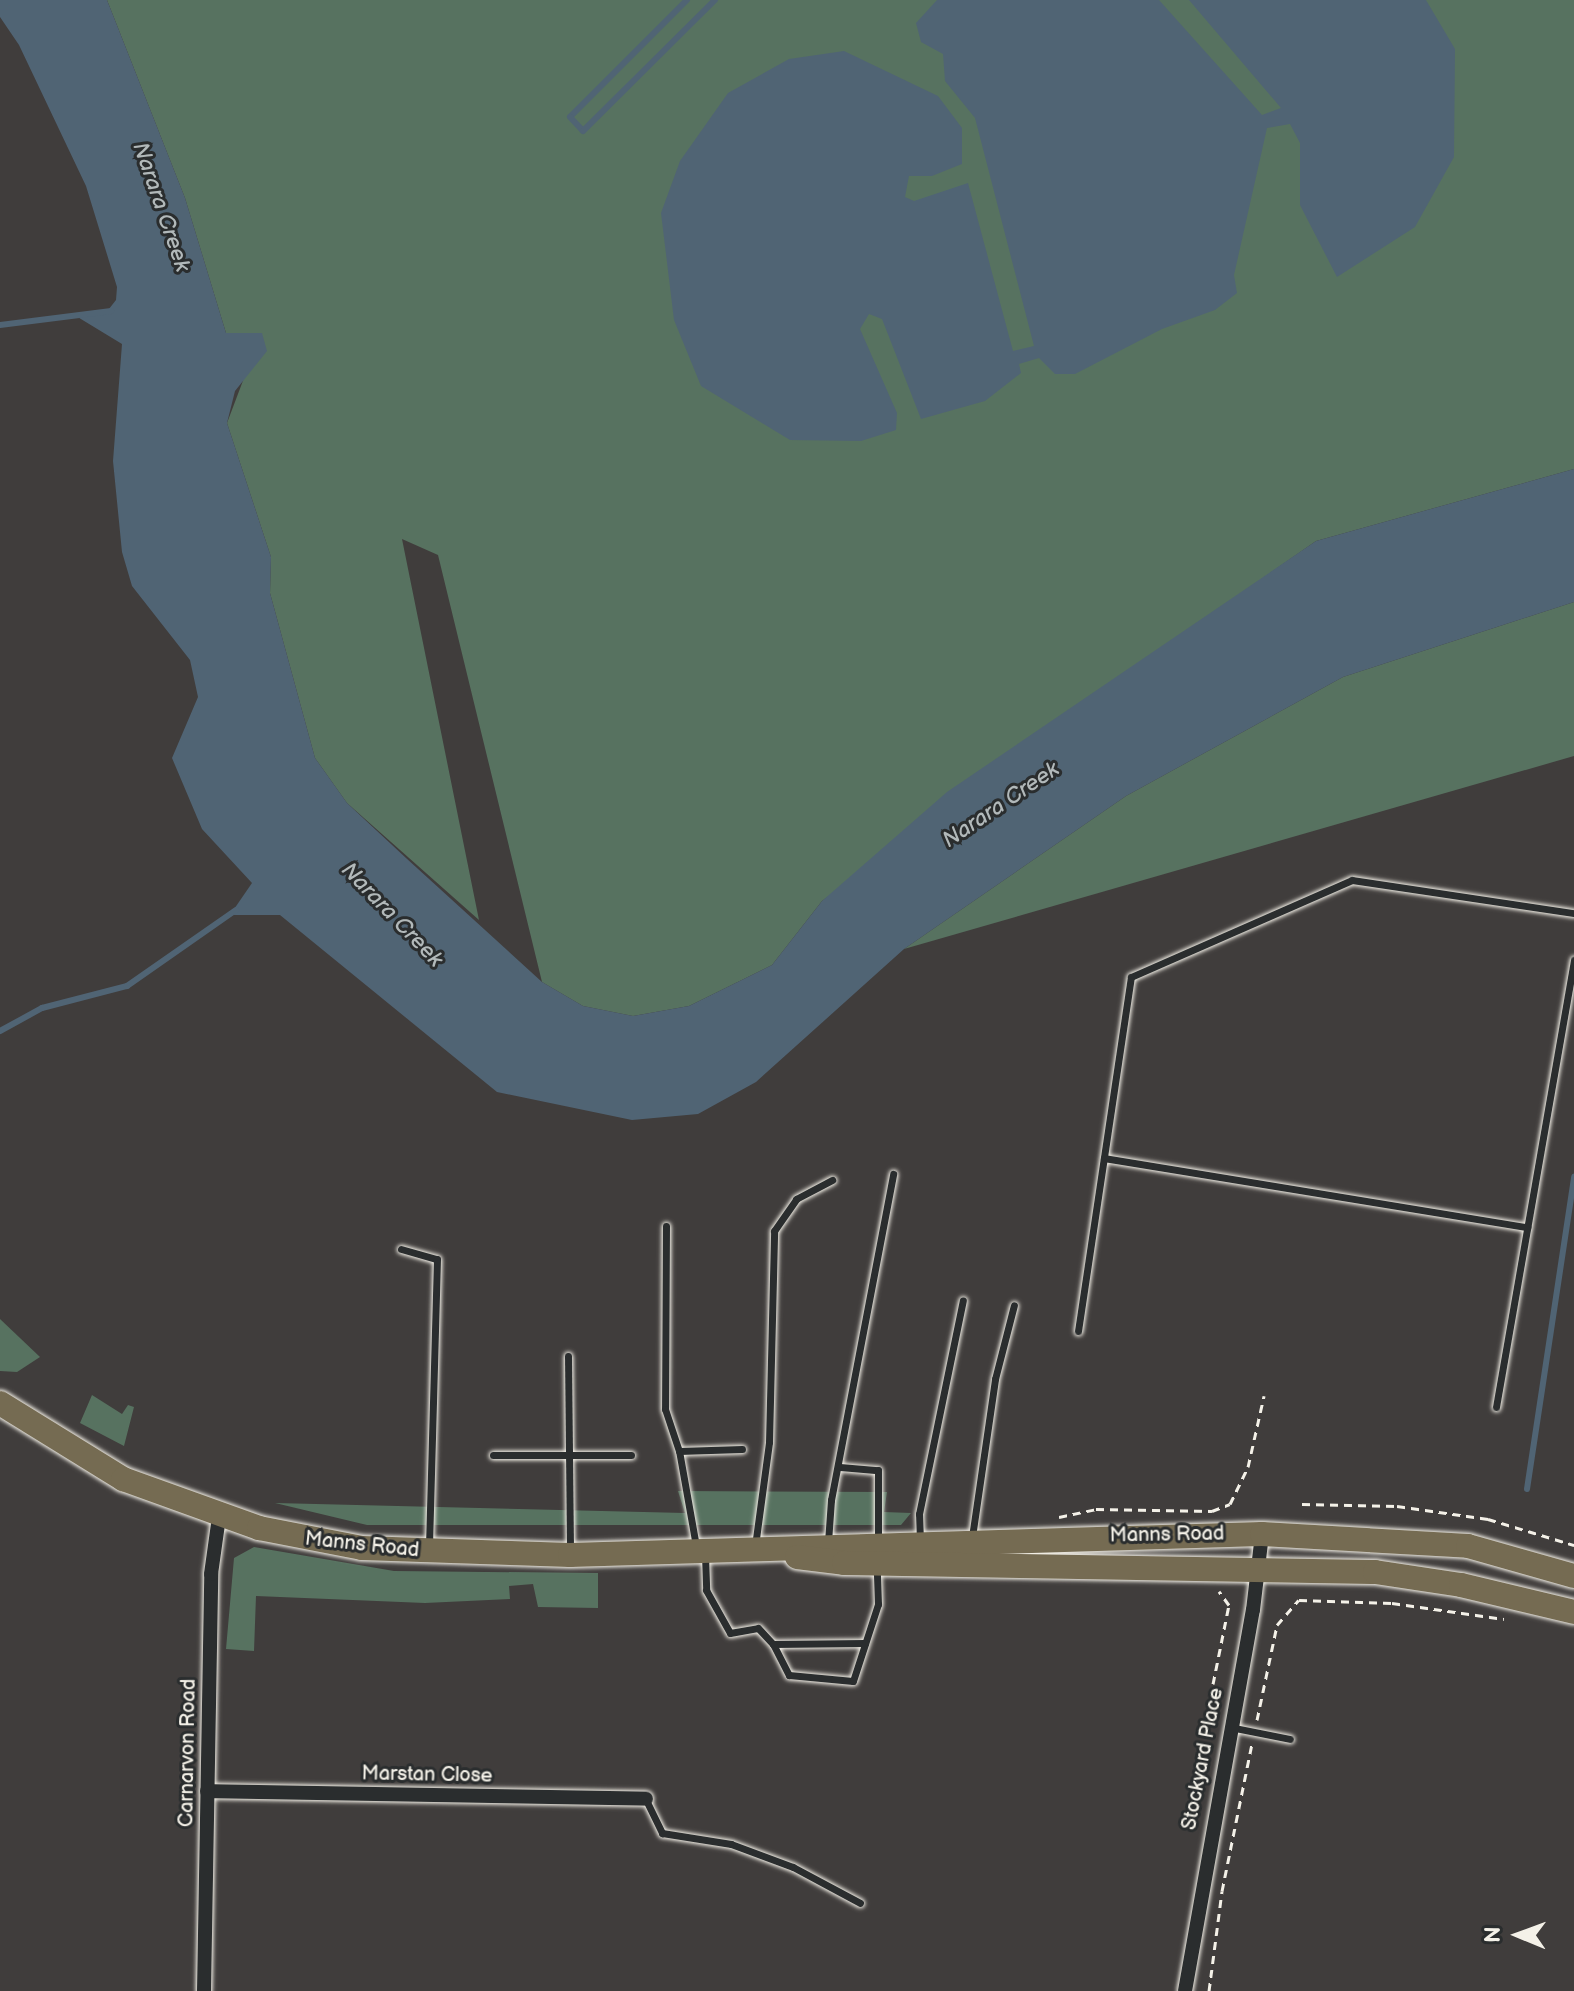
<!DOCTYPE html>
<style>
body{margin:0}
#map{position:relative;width:1574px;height:1991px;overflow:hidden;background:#403d3c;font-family:"Balsamiq Sans",sans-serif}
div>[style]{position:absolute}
.green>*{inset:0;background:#577260}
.water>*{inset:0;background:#506474}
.stream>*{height:6px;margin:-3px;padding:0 3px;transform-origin:3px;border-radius:3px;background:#506474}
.path>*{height:3px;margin-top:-1.5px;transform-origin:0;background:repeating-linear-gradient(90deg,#f4f1e8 0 8px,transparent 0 14px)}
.roads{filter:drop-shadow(0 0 2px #f4f1e8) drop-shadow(0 0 2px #f4f1e8)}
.service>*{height:7px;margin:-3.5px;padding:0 3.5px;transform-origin:3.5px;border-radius:3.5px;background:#2a2d2e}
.minor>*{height:14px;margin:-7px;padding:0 7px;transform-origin:7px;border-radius:7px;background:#2a2d2e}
.primary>*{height:24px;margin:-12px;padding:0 12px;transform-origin:12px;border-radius:12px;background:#756b52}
span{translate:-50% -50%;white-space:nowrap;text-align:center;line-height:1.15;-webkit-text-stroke:6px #2a2d2e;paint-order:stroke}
.street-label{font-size:20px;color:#f4f1e8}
.water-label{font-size:22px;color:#b2b9ba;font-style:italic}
.north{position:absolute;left:1478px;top:1895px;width:80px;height:80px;-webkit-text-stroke:6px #2a2d2e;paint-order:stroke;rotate:271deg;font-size:22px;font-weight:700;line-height:32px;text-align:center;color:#f4f1e8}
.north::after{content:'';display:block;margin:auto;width:28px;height:36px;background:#f4f1e8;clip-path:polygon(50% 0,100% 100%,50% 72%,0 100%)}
</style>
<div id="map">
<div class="green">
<i style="clip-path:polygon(107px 0,1574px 0,1574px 469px,1316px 541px,1161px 649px,822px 901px,772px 965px,689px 1006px,633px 1016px,583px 1006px,542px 982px,438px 555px,402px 539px,479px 920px,347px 803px,315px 758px,270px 593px,271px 557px,227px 423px,261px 333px,226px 333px,185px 198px)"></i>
<i style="clip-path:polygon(1574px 602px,1574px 756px,904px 949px,1126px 796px,1343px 677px)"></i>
<i style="clip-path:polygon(0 1319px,40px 1357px,17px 1372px,0 1371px)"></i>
<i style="clip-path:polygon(92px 1395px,122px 1414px,128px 1405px,134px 1407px,124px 1446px,80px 1423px)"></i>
<i style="clip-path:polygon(678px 1491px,887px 1492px,884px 1512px,911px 1513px,901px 1525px,367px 1525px,275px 1503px,685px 1513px)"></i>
<i style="clip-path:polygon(254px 1547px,394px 1571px,598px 1573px,598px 1608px,538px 1607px,533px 1584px,509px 1586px,510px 1599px,425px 1603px,256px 1596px,254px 1651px,226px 1649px,234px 1558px)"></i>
</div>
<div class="water">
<i style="clip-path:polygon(0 0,107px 0,185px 198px,226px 333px,262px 333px,267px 351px,235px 391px,227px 423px,271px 557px,270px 593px,315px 758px,347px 803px,406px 858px,542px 982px,583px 1006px,633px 1016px,689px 1006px,772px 965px,822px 901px,947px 792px,1316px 541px,1574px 469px,1574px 602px,1343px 677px,1126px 796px,904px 949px,756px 1082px,698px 1114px,632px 1120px,497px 1092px,280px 915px,230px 915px,252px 883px,202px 829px,172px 758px,198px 697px,190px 660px,132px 586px,122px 552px,113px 461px,122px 344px,71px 313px,105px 314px,116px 300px,117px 287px,86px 186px,19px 45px,0 17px)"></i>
<i style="clip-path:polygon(937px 0,1159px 0,1262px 115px,1281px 108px,1189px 0,1426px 0,1455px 49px,1454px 157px,1415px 227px,1337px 277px,1300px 205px,1300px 143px,1290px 124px,1267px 128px,1234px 275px,1237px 293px,1215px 310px,1162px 329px,1075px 374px,1055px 374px,1039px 358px,1019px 364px,1021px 373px,985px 401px,921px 419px,882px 319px,869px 314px,860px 329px,897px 413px,896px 430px,861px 441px,790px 440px,701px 386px,674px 320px,661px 213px,680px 161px,728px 93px,789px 59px,844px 51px,938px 96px,962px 128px,962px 164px,932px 176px,909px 176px,905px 197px,914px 201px,968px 183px,1013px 351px,1034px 346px,975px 118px,945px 81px,943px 54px,921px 42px,916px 23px)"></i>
</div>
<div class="stream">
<i style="left:687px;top:0;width:165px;rotate:135deg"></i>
<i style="left:570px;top:117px;width:19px;rotate:47deg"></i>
<i style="left:583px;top:131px;width:186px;rotate:-44.8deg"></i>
<i style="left:0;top:325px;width:112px;rotate:-7.2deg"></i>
<i style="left:0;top:1031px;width:48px;rotate:-28.7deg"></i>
<i style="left:42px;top:1008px;width:88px;rotate:-14.5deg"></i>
<i style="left:127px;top:986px;width:133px;rotate:-34.9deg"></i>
<i style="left:1527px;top:1489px;width:316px;rotate:-81.4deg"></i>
</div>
<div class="path">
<i style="left:1302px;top:1504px;width:95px;rotate:1.2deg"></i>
<i style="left:1397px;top:1506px;width:92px;rotate:8.1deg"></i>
<i style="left:1488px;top:1519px;width:90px;rotate:16.8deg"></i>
<i style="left:1059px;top:1517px;width:38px;rotate:-12deg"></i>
<i style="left:1096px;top:1509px;width:116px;rotate:1deg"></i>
<i style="left:1212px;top:1511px;width:19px;rotate:-21deg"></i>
<i style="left:1230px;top:1504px;width:41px;rotate:-64.1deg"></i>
<i style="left:1248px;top:1467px;width:73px;rotate:-77.3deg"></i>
<i style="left:1213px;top:1684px;width:81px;rotate:-78.6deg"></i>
<i style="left:1229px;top:1605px;width:17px;rotate:-126deg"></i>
<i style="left:1257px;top:1720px;width:97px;rotate:-78.1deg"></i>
<i style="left:1277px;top:1625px;width:33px;rotate:-49deg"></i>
<i style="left:1299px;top:1600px;width:93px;rotate:1.8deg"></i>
<i style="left:1392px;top:1603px;width:113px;rotate:8.1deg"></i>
<i style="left:1209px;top:1991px;width:101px;rotate:-82.6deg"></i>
<i style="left:1222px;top:1891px;width:151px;rotate:-78.5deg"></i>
</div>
<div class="roads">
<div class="service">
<i style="left:1104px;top:1158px;width:429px;rotate:9.3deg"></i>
<i style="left:666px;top:1226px;width:183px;rotate:90.3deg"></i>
<i style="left:665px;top:1409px;width:44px;rotate:71.6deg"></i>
<i style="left:401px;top:1249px;width:37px;rotate:16deg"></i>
<i style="left:437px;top:1259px;width:287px;rotate:91.6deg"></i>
<i style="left:1078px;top:1331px;width:358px;rotate:-81.5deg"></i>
<i style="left:1131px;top:977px;width:241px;rotate:-23.7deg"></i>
<i style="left:1352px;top:880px;width:224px;rotate:8.5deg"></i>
<i style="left:568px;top:1356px;width:197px;rotate:89.4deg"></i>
<i style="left:1496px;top:1407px;width:454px;rotate:-80.1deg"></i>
<i style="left:493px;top:1455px;width:138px"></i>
<i style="left:840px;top:1467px;width:38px;rotate:5deg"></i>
<i style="left:878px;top:1470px;width:71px;rotate:90deg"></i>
<i style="left:972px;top:1537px;width:160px;rotate:-81.7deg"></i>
<i style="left:995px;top:1379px;width:76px;rotate:-75.6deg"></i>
<i style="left:920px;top:1541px;width:27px;rotate:-92deg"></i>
<i style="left:919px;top:1514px;width:218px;rotate:-78.4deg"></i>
<i style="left:828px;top:1542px;width:42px;rotate:-85.9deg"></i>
<i style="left:831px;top:1500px;width:332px;rotate:-79.2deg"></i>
<i style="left:696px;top:1546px;width:97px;rotate:-100.1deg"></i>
<i style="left:679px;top:1451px;width:63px;rotate:-1.8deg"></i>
<i style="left:755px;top:1546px;width:105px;rotate:-82.3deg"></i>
<i style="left:769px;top:1442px;width:211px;rotate:-88.6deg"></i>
<i style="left:774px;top:1231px;width:39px;rotate:-55deg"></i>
<i style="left:796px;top:1199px;width:41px;rotate:-27.8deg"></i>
<i style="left:705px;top:1555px;width:35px;rotate:88deg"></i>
<i style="left:706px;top:1590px;width:49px;rotate:60.8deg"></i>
<i style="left:730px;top:1633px;width:28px;rotate:-10deg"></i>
<i style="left:758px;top:1628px;width:22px;rotate:47deg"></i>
<i style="left:865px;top:1643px;width:92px;rotate:179.4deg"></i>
<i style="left:773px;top:1644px;width:35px;rotate:63deg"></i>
<i style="left:789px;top:1675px;width:64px;rotate:5.4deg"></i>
<i style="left:853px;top:1681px;width:81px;rotate:-72deg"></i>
<i style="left:878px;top:1604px;width:35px;rotate:-92deg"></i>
<i style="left:1230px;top:1727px;width:61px;rotate:11.3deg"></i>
<i style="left:646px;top:1800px;width:37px;rotate:64deg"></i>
<i style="left:662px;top:1833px;width:70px;rotate:9.1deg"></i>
<i style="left:731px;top:1844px;width:66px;rotate:20.4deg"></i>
<i style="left:793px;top:1867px;width:76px;rotate:28.2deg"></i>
</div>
<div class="minor">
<i style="left:207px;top:1791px;width:439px;rotate:1deg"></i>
<i style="left:204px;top:1991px;width:417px;rotate:-89deg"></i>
<i style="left:211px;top:1574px;width:58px;rotate:-82deg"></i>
<i style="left:1185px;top:1991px;width:387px;rotate:-79.9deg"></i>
<i style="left:1253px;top:1610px;width:77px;rotate:-83.2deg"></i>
</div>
<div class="primary">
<i style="left:0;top:1403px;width:145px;rotate:31.7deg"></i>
<i style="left:123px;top:1479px;width:145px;rotate:19.8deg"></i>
<i style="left:259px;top:1528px;width:105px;rotate:11deg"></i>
<i style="left:362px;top:1548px;width:208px;rotate:1.9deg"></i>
<i style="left:570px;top:1555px;width:692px;rotate:-1.74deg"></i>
<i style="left:1262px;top:1534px;width:206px;rotate:3.3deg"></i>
<i style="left:1468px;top:1546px;width:110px;rotate:15.8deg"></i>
<i style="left:797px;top:1557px;width:47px;rotate:7.3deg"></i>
<i style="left:844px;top:1563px;width:531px;rotate:0.97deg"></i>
<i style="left:1375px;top:1572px;width:87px;rotate:8.6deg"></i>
<i style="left:1461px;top:1585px;width:116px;rotate:13.4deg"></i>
</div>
</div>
<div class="street-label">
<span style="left:1167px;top:1535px;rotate:-1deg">Manns Road</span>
<span style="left:362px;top:1545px;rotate:6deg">Manns Road</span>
<span style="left:188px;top:1753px;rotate:-89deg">Carnarvon Road</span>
<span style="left:1203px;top:1759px;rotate:-79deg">Stockyard Place</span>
<span style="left:427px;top:1775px;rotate:1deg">Marstan Close</span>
</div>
<div class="water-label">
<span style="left:161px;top:207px;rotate:71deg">Narara Creek</span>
<span style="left:1001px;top:805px;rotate:-34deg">Narara Creek</span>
<span style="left:392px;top:915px;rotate:46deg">Narara Creek</span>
</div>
<div class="north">N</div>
</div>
